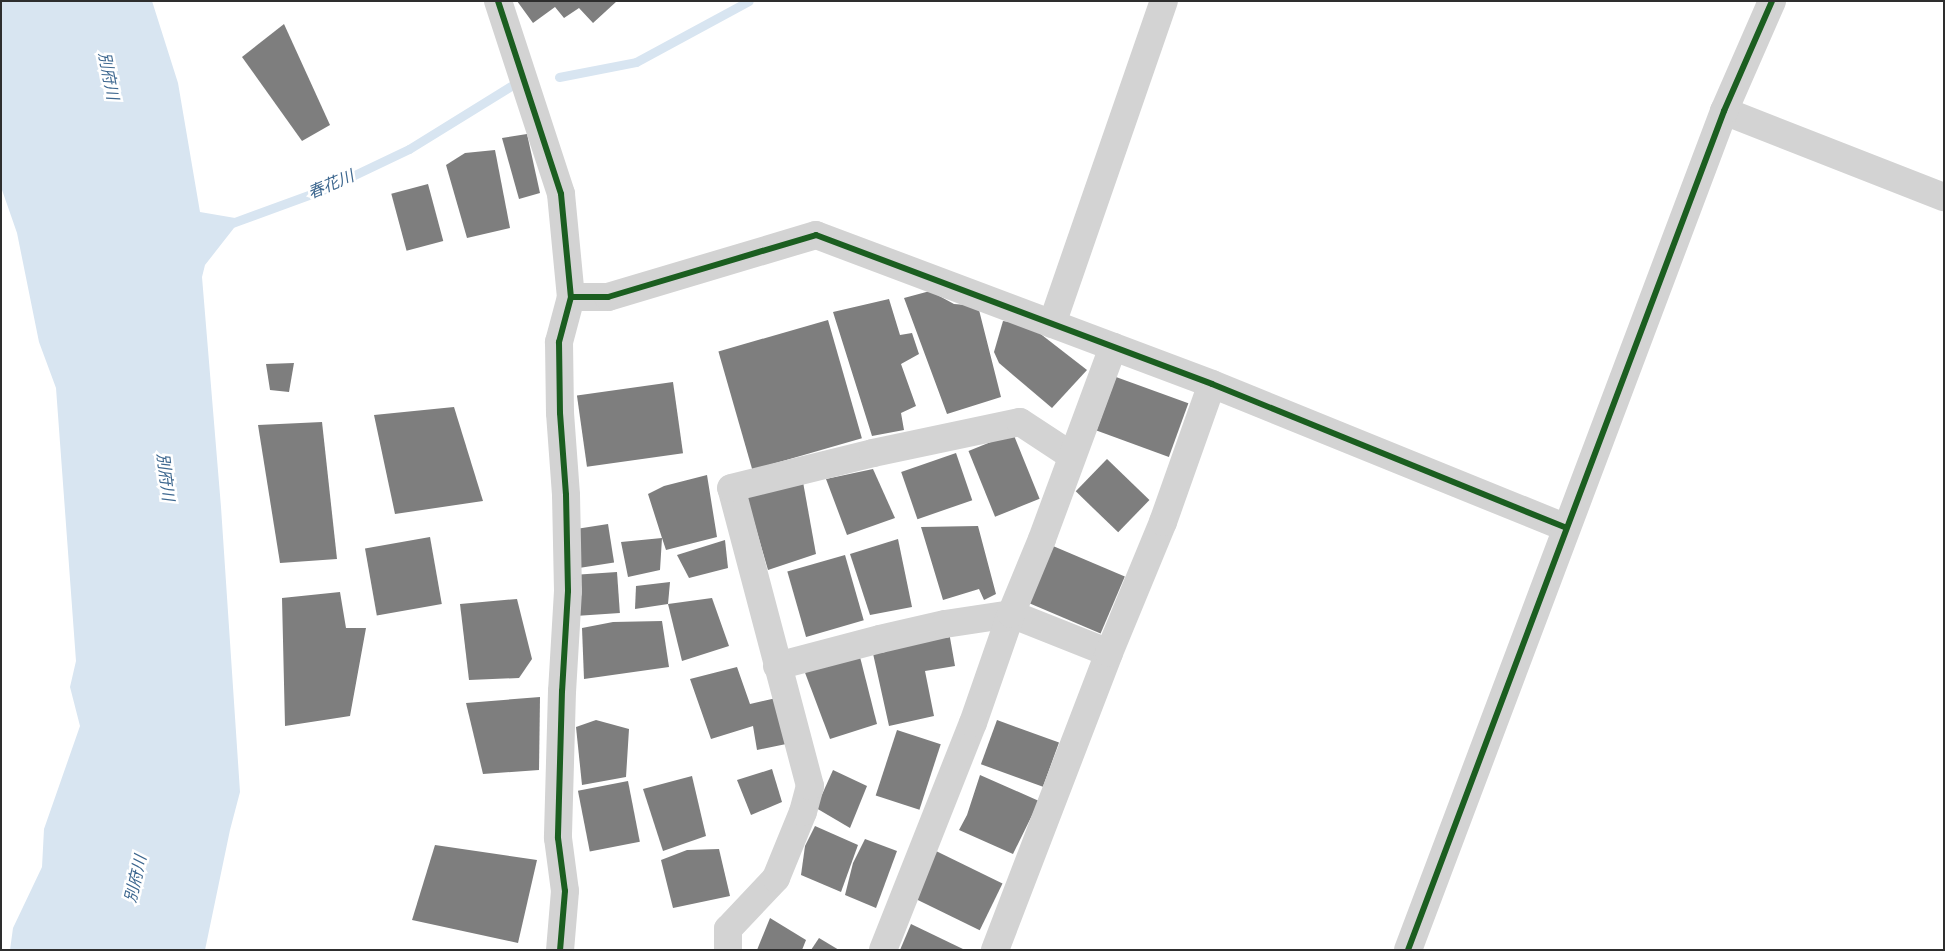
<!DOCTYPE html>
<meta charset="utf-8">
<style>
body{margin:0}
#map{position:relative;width:1945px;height:951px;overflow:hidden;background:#fff;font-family:"Space Grotesk","Noto Sans JP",sans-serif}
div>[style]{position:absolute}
.water>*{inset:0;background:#d8e5f1}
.stream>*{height:9px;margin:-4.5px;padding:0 4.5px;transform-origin:4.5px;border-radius:4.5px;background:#d8e5f1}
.building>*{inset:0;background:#7e7e7e;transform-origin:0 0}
.minor>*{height:28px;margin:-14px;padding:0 14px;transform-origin:14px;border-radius:14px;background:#d3d3d3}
.tertiary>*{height:28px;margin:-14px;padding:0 14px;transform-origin:14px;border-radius:14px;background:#d3d3d3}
.cycleway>*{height:6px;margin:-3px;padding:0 3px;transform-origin:3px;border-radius:3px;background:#1b5e20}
span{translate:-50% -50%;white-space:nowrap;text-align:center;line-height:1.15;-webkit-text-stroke:5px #fff;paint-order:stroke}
.water-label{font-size:16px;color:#3d678f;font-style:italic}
.frame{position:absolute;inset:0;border:2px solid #2e2e2e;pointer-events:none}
</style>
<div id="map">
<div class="water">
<i style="clip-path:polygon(1px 1px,152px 1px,178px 83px,200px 212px,241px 219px,205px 265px,202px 277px,221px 507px,240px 792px,230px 830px,205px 950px,10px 950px,13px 928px,42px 867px,44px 829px,80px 726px,70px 687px,76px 661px,56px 388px,39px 342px,17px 233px,1px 187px)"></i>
</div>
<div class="stream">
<i style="left:559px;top:77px;width:78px;rotate:-11deg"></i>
<i style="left:636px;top:62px;width:128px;rotate:-28.4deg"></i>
<i style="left:232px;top:223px;width:99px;rotate:-20.1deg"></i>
<i style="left:325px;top:189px;width:93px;rotate:-25.5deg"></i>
<i style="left:409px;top:149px;width:120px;rotate:-31.7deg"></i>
</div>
<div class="building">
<i style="clip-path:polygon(517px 1px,617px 1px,593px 23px,579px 8px,564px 18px,555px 7px,533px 23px)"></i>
<i style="clip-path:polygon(284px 24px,330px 125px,302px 141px,242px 57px)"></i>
<i style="clip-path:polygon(527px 134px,540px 193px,519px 199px,502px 138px)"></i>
<i style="clip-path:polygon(495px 150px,510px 228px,467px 238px,446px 165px,465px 153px)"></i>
<i style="left:428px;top:184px;width:59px;height:38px;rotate:75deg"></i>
<i style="clip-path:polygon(930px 291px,954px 304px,978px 306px,1001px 397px,947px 414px,904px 298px)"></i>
<i style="clip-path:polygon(889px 299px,900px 335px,912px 333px,919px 354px,901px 364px,916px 406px,901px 413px,904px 430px,872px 436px,833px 312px)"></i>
<i style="left:828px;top:320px;width:123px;height:114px;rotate:74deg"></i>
<i style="clip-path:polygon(1003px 321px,1029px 325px,1087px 370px,1052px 408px,999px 363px,994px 352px)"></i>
<i style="clip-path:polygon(294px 363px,289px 392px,270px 390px,266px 364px)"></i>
<i style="left:1116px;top:377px;width:77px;height:57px;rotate:20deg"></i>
<i style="left:673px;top:382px;width:72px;height:97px;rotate:82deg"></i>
<i style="clip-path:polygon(454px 407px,483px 501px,395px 514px,374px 415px)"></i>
<i style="clip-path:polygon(322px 422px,337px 559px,280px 563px,258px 425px)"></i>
<i style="left:1013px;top:433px;width:71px;height:48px;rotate:68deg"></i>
<i style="left:956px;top:453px;width:50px;height:58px;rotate:71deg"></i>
<i style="left:1107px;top:459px;width:59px;height:45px;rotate:44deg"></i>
<i style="clip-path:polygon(873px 469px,895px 518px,847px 535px,826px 479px)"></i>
<i style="clip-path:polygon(707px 475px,717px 537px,666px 550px,662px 538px,660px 570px,628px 577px,621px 542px,662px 538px,648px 494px,664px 486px)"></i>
<i style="clip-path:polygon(803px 482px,816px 554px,768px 570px,746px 494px)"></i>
<i style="left:608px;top:524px;width:39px;height:34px;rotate:81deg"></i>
<i style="clip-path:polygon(978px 526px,996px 594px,984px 600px,979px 589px,943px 600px,921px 527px)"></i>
<i style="left:430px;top:537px;width:68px;height:66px;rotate:80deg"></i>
<i style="clip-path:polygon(898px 539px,912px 607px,870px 615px,850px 554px)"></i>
<i style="clip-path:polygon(725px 540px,728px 568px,689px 578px,677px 555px)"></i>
<i style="left:1053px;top:546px;width:78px;height:62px;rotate:23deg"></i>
<i style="left:845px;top:555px;width:68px;height:60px;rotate:74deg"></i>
<i style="left:617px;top:572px;width:41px;height:41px;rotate:86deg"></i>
<i style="clip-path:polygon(670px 582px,668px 604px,635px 609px,636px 586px)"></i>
<i style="clip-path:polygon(340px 592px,346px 628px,366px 628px,350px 716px,285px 726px,282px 598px)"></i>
<i style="clip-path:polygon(712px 598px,729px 646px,682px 661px,668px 604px)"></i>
<i style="clip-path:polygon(517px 599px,532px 659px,519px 678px,469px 680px,460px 604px)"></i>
<i style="clip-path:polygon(662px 621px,669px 667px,584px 679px,582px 628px,613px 622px)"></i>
<i style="clip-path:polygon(949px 632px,955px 666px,925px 671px,934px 716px,889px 726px,872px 649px)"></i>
<i style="clip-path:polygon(859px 653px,877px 724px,830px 739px,804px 670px)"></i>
<i style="clip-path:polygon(737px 667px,750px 704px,785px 696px,791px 743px,757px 750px,753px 726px,711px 739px,690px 679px)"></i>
<i style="clip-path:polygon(540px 697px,539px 770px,483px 774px,466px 703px)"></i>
<i style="clip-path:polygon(596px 720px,629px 729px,626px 777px,582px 785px,576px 727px)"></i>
<i style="left:997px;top:720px;width:66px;height:47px;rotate:20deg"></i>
<i style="left:897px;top:730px;width:46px;height:69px;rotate:18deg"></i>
<i style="clip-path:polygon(772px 769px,782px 802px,751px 815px,737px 780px)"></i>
<i style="clip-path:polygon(833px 770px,867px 786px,850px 828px,816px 808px)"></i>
<i style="clip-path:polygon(980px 775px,1039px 801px,1013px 854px,959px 830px,967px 815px)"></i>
<i style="clip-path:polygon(692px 776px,706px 836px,663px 851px,643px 789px)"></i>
<i style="left:628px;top:781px;width:62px;height:51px;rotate:79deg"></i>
<i style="clip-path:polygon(815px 826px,858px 845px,841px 892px,801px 875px,805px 846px)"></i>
<i style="clip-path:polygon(865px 839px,897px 851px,876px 908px,845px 895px,853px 863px)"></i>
<i style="clip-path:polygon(435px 845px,537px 860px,518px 943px,412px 920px)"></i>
<i style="clip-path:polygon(719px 849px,730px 896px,673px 908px,661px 860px,687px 850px)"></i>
<i style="left:936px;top:851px;width:74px;height:52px;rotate:26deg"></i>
<i style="clip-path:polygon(770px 918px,806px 940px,802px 950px,757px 950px)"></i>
<i style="clip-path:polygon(911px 924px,965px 950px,900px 950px)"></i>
<i style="clip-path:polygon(819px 938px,839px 950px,811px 950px)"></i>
</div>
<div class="minor">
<i style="left:498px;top:1px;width:203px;rotate:71.9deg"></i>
<i style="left:561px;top:194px;width:103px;rotate:84.5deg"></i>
<i style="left:571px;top:297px;width:47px;rotate:104.9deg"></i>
<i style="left:559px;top:342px;width:71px;rotate:89.2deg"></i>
<i style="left:560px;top:413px;width:82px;rotate:85.8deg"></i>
<i style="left:566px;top:495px;width:96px;rotate:88.8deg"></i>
<i style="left:568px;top:591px;width:100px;rotate:93.4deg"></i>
<i style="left:562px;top:691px;width:147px;rotate:91.6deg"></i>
<i style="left:558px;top:838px;width:53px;rotate:82.5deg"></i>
<i style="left:565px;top:891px;width:59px;rotate:94.8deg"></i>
<i style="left:1724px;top:111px;width:236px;rotate:21.4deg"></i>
<i style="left:571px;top:297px;width:37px"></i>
<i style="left:608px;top:297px;width:217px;rotate:-16.6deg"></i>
<i style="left:816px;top:235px;width:423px;rotate:20.6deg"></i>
<i style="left:1212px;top:384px;width:381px;rotate:22.1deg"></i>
<i style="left:1052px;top:324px;width:342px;rotate:-70.9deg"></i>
<i style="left:777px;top:666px;width:106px;rotate:-14.7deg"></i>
<i style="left:880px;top:639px;width:67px;rotate:-13deg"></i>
<i style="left:945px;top:624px;width:67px;rotate:-8.6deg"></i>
<i style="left:1011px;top:614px;width:105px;rotate:21.7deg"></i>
<i style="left:728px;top:950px;width:21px;rotate:-90deg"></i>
<i style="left:728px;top:929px;width:70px;rotate:-46.7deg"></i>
<i style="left:776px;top:878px;width:71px;rotate:-67.8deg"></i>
<i style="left:803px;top:812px;width:27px;rotate:-75deg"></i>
<i style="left:810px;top:786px;width:308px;rotate:-104.8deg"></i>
<i style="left:731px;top:488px;width:146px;rotate:-13.8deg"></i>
<i style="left:873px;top:453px;width:150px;rotate:-11.9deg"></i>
<i style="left:1020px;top:422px;width:62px;rotate:33.2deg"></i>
<i style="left:883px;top:950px;width:244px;rotate:-68.4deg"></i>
<i style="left:973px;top:723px;width:115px;rotate:-70.8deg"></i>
<i style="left:1011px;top:614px;width:81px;rotate:-67.5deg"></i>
<i style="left:1042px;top:539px;width:205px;rotate:-69.7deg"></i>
<i style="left:995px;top:950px;width:318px;rotate:-69deg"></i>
<i style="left:1109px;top:653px;width:142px;rotate:-67.6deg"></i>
<i style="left:1163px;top:522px;width:146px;rotate:-70.5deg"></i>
</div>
<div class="tertiary">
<i style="left:1408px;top:950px;width:897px;rotate:-69.36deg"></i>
<i style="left:1724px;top:111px;width:120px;rotate:-66.4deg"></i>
</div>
<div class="cycleway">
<i style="left:498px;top:1px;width:203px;rotate:71.9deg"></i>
<i style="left:561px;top:194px;width:103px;rotate:84.5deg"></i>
<i style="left:571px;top:297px;width:47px;rotate:104.9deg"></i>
<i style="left:559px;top:342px;width:71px;rotate:89.2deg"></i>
<i style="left:560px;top:413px;width:82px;rotate:85.8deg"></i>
<i style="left:566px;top:495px;width:96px;rotate:88.8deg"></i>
<i style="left:568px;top:591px;width:100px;rotate:93.4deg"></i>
<i style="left:562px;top:691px;width:147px;rotate:91.6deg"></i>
<i style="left:558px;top:838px;width:53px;rotate:82.5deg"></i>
<i style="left:565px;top:891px;width:59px;rotate:94.8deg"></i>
<i style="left:571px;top:297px;width:37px"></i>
<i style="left:608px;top:297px;width:217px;rotate:-16.6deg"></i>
<i style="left:816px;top:235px;width:423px;rotate:20.6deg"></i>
<i style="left:1212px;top:384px;width:381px;rotate:22.1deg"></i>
<i style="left:1408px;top:950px;width:897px;rotate:-69.36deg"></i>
<i style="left:1724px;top:111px;width:120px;rotate:-66.4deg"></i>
</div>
<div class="water-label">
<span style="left:108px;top:76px;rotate:79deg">別府川</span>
<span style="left:331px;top:185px;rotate:-23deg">春花川</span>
<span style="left:165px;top:477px;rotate:83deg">別府川</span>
<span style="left:136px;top:879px;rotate:-77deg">別府川</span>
</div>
<div class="frame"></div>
</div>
